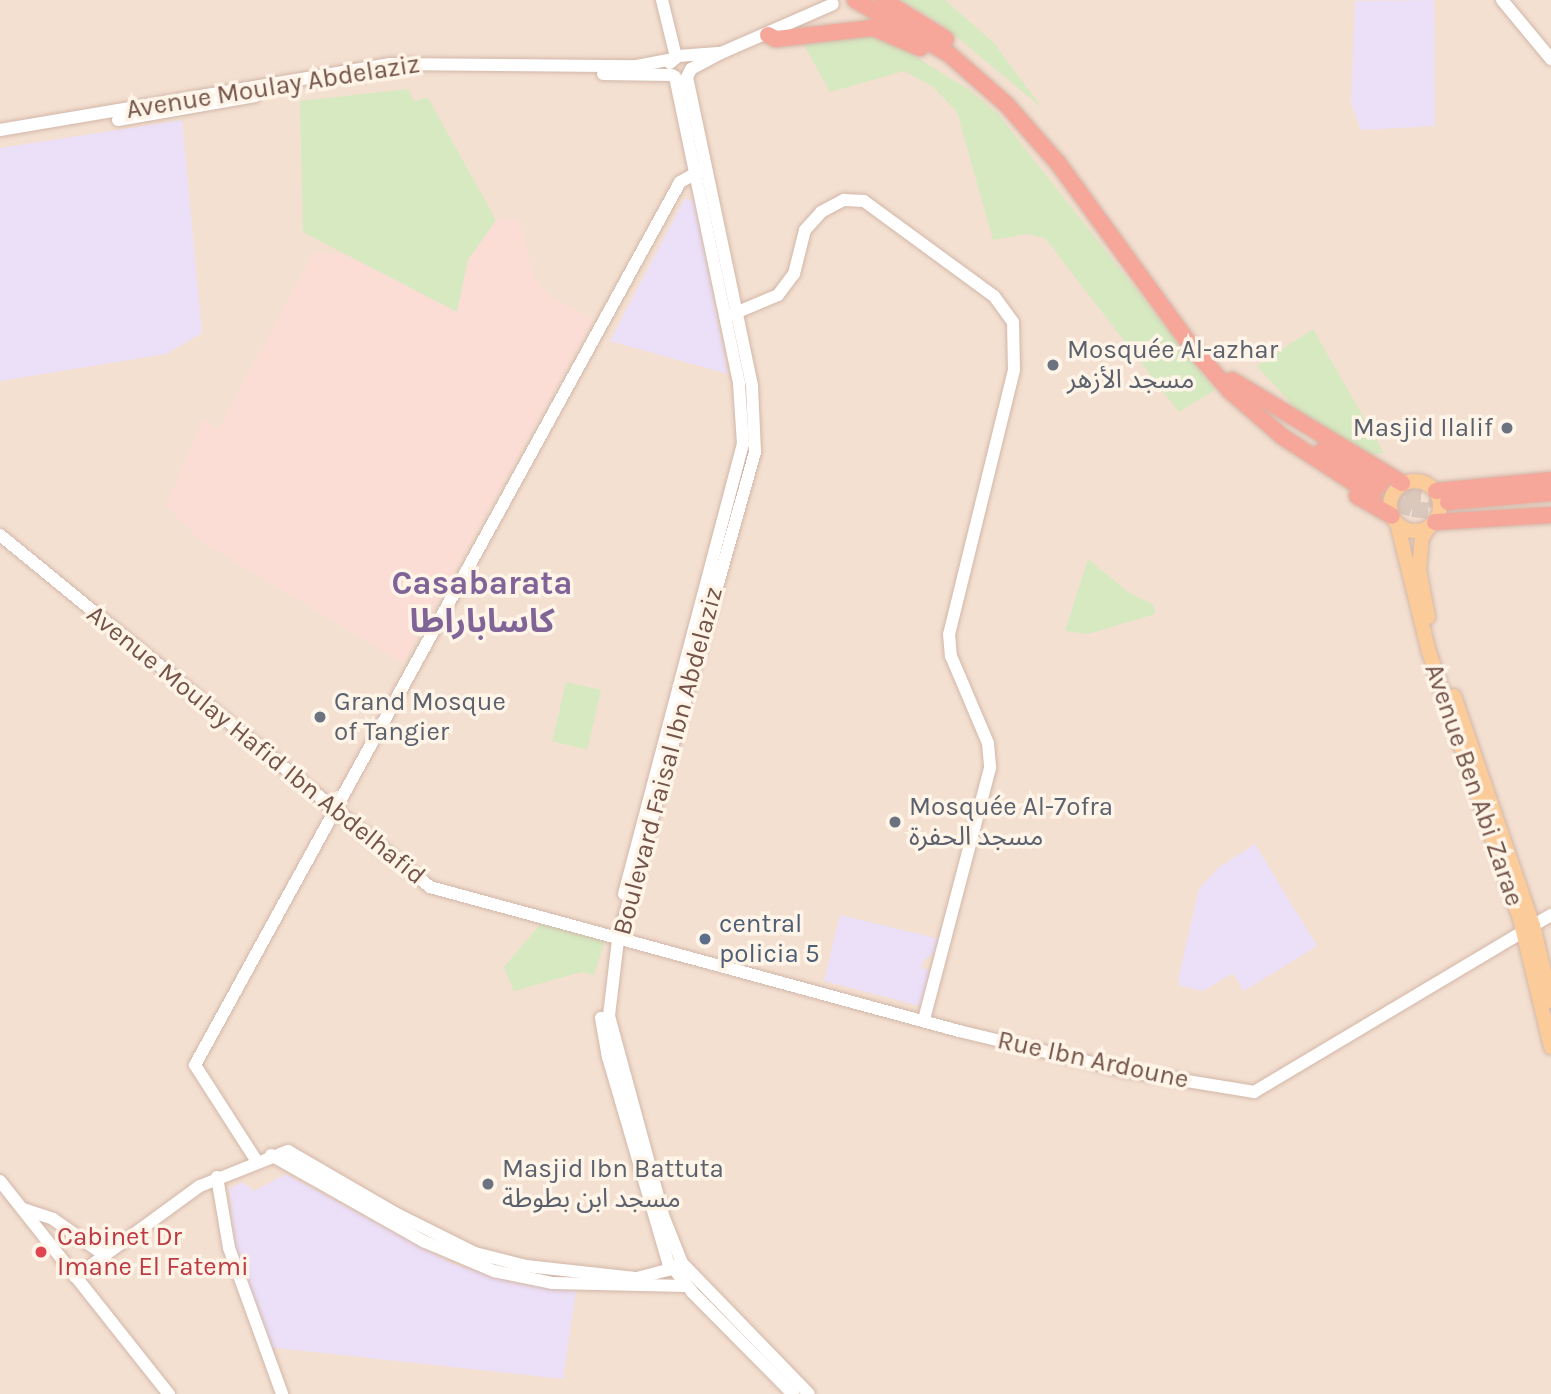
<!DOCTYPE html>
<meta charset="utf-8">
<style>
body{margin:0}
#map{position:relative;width:1551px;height:1394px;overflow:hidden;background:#fcefe2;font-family:Karla,"Noto Sans Arabic",sans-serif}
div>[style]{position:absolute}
.residential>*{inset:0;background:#f4e0d1;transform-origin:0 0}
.commercial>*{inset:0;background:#fcddd6}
.education>*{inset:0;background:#ecdff8}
.green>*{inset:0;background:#d6e9c1;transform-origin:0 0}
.highway-tunnel>*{height:16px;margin-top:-8px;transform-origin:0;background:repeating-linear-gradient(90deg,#dac8bc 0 16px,transparent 0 24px)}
.roads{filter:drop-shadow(0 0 2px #d2b7a9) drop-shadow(0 0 2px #d2b7a9)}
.secondary>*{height:12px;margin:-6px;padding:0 6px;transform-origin:6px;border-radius:6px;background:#fff}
.primary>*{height:14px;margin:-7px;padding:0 7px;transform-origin:7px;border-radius:7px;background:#fbcc9a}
.primary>.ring{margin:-7px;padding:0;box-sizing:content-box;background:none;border:14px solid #fbcc9a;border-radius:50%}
.highway>*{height:16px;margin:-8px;padding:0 8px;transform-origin:8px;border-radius:8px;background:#f6a799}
.dots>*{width:19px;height:19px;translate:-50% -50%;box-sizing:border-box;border:4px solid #fff4e8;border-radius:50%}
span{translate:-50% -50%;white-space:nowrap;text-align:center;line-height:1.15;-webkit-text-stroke:7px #fff4e8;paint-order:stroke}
.street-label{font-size:26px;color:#745349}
.worship-label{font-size:26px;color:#5b616d}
.left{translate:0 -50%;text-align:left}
.right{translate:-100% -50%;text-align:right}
.service-label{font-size:26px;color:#4e5e75}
.health-label{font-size:26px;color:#be3a42}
.district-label{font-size:33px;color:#806497;font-weight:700}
</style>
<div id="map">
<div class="residential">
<i style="left:0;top:0;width:1551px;height:1394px"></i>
</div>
<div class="commercial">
<i style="clip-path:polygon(519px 219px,534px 278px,549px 295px,593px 320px,403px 663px,201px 541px,166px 506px,203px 420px,219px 428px,314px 253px,347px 255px,457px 312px,468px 260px,479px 239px,496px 220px)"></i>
</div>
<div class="education">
<i style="clip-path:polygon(1434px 0,1435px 126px,1361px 130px,1351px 103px,1355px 1px)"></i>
<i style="clip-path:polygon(182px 120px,202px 333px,166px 354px,0 381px,0 148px)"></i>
<i style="clip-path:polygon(685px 198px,695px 202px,728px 374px,610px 341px)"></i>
<i style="clip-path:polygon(1255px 844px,1317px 946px,1244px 991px,1233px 973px,1203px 991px,1181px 986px,1178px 979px,1199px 889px,1218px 868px)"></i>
<i style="clip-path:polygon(840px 915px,940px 939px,936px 951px,923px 961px,921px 968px,930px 971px,920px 1006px,824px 981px)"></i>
<i style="clip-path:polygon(286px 1174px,451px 1263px,519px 1284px,576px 1291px,563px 1379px,268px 1347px,237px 1261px,229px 1189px,242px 1182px,254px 1191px)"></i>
</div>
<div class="green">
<i style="clip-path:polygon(901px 0,945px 0,994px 43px,1042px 108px,940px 23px)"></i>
<i style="clip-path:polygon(866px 35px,895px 44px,968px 89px,998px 114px,1215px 390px,1179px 412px,1045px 238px,1026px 234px,993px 240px,957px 112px,933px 87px,904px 71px,830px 92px,802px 41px)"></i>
<i style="clip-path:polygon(408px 89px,414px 101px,428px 98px,496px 220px,468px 260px,457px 312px,303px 232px,300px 101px)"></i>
<i style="clip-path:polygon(1313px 329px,1384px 453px,1368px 455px,1309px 423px,1257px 366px)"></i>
<i style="clip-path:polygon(1088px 559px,1128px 592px,1154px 605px,1155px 614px,1088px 634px,1065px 631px)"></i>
<i style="left:566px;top:682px;width:36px;height:61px;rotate:13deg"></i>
<i style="clip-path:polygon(544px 920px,605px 940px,594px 975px,582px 972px,514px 991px,504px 967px)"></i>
</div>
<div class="highway-tunnel">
<i style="left:1380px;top:485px;width:27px;rotate:24deg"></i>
<i style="left:1405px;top:496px;width:43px;rotate:7.9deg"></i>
<i style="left:1374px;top:496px;width:40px;rotate:18.9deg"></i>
<i style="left:1412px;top:509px;width:37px;rotate:6deg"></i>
</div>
<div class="roads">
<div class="secondary">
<i style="left:662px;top:0;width:59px;rotate:76.2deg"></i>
<i style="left:1502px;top:0;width:77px;rotate:50.3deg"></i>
<i style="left:670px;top:63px;width:11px;rotate:-41deg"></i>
<i style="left:678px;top:56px;width:40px;rotate:-4.3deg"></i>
<i style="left:603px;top:74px;width:69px;rotate:0.8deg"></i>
<i style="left:687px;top:77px;width:316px;rotate:78.1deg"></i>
<i style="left:752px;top:386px;width:66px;rotate:87.4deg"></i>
<i style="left:755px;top:452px;width:507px;rotate:105.68deg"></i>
<i style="left:618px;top:940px;width:77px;rotate:96.8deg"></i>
<i style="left:609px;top:1016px;width:209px;rotate:74.8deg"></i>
<i style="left:664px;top:1218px;width:48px;rotate:68.2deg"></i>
<i style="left:682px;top:1263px;width:182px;rotate:45.9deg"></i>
<i style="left:687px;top:77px;width:9px;rotate:-63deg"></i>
<i style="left:691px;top:69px;width:34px;rotate:-28deg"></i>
<i style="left:721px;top:53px;width:122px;rotate:-23.6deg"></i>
<i style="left:118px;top:120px;width:139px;rotate:-9.9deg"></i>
<i style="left:0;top:130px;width:396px;rotate:-9.6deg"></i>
<i style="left:390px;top:64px;width:247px;rotate:0.5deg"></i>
<i style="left:637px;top:66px;width:37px;rotate:-11deg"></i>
<i style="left:733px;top:314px;width:49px;rotate:-22.9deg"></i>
<i style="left:778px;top:295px;width:26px;rotate:-53deg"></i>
<i style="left:794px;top:274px;width:45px;rotate:-76deg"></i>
<i style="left:805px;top:230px;width:24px;rotate:-48deg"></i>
<i style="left:821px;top:212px;width:26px;rotate:-28deg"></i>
<i style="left:844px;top:200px;width:20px;rotate:3deg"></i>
<i style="left:864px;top:201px;width:161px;rotate:36.2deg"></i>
<i style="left:994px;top:296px;width:32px;rotate:54deg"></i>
<i style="left:1013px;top:322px;width:48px;rotate:88.8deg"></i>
<i style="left:1014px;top:370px;width:272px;rotate:103.8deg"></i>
<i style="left:949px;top:634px;width:22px;rotate:85deg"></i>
<i style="left:951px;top:656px;width:95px;rotate:67deg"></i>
<i style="left:988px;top:743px;width:25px;rotate:85deg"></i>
<i style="left:990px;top:768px;width:260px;rotate:104.7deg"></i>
<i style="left:0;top:535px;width:556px;rotate:39.3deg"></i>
<i style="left:430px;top:887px;width:548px;rotate:15.23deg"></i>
<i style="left:959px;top:1031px;width:172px;rotate:13.5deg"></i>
<i style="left:1126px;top:1071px;width:130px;rotate:9.3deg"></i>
<i style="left:1254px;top:1092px;width:346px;rotate:-30.8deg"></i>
<i style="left:624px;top:894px;width:465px;rotate:-75.2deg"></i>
<i style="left:743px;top:444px;width:61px;rotate:-93.8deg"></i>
<i style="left:739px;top:383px;width:313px;rotate:-101.8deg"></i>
<i style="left:601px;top:1018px;width:40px;rotate:80deg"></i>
<i style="left:608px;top:1057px;width:214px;rotate:73.7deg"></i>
<i style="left:668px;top:1262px;width:38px;rotate:51deg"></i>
<i style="left:692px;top:1292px;width:144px;rotate:45.3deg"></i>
<i style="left:271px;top:1155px;width:175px;rotate:29.5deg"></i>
<i style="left:423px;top:1241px;width:77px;rotate:22.9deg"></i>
<i style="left:494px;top:1271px;width:59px;rotate:11.7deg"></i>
<i style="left:552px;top:1283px;width:134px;rotate:1.3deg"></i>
<i style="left:256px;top:1160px;width:113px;rotate:-122.7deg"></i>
<i style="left:195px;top:1065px;width:1007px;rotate:-61.22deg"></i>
<i style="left:680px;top:182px;width:26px;rotate:-29deg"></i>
<i style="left:217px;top:1177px;width:72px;rotate:80.4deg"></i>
<i style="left:229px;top:1248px;width:155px;rotate:70deg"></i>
<i style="left:0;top:1181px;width:272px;rotate:51.6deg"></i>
<i style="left:23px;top:1209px;width:32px;rotate:18deg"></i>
<i style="left:53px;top:1219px;width:61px;rotate:35deg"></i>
<i style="left:75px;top:1277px;width:155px;rotate:-36.1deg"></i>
<i style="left:200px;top:1186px;width:95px;rotate:-21.7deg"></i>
<i style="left:288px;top:1151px;width:124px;rotate:30.1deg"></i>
<i style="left:395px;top:1213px;width:89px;rotate:26.6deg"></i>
<i style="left:475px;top:1253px;width:53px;rotate:14.3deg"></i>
<i style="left:526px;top:1266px;width:112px;rotate:6.2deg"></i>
<i style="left:637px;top:1278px;width:43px;rotate:-14.7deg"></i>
</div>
<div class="primary">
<i class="ring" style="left:1390px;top:481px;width:36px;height:36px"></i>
<i style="left:1397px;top:523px;width:133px;rotate:76.1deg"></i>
<i style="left:1429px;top:652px;width:286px;rotate:71.2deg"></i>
<i style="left:1521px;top:923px;width:128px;rotate:76.4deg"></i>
<i style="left:1428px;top:617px;width:48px;rotate:-100.8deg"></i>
<i style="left:1419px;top:570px;width:32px;rotate:-85deg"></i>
<i style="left:1422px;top:538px;width:13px;rotate:-58deg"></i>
<i style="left:1454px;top:696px;width:242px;rotate:71deg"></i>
<i style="left:1533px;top:925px;width:78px;rotate:76.7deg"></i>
</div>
<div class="highway">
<i style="left:855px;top:0;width:108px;rotate:29.9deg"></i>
<i style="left:949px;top:54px;width:77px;rotate:41.3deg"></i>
<i style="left:1007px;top:105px;width:77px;rotate:48.7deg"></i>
<i style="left:1058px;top:163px;width:225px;rotate:54deg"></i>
<i style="left:1190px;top:345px;width:61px;rotate:49deg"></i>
<i style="left:1230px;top:391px;width:70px;rotate:41deg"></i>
<i style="left:1283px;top:437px;width:108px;rotate:33deg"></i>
<i style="left:883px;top:0;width:74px;rotate:31.8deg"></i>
<i style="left:768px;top:35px;width:9px;rotate:27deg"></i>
<i style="left:776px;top:39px;width:98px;rotate:-6.5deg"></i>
<i style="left:873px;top:28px;width:51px;rotate:23.1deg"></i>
<i style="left:1232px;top:380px;width:199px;rotate:31.2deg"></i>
<i style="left:1322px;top:451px;width:67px;rotate:30.4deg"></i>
<i style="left:1436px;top:491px;width:116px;rotate:-5.5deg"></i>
<i style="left:1357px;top:496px;width:40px;rotate:29.7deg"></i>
<i style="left:1448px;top:502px;width:103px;rotate:-5deg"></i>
<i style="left:1435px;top:522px;width:116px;rotate:-3.5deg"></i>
</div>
</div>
<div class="dots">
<i style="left:1053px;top:365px;background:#6b7280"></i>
<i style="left:1507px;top:428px;background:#6b7280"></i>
<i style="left:320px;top:717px;background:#6b7280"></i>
<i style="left:895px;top:822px;background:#6b7280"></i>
<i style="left:705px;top:939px;background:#5c6f8a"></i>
<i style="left:488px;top:1184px;background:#6b7280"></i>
<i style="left:41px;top:1252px;background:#e0444e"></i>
</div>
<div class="street-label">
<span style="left:273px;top:87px;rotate:-9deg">Avenue Moulay Abdelaziz</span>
<span style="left:256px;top:745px;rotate:39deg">Avenue Moulay Hafid Ibn Abdelhafid</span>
<span style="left:668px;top:761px;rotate:-75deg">Boulevard Faisal Ibn Abdelaziz</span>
<span style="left:1474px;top:785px;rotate:71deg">Avenue Ben Abi Zarae</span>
<span style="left:1093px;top:1060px;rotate:12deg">Rue Ibn Ardoune</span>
</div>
<div class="worship-label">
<span class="left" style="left:1067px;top:365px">Mosquée Al-azhar<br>مسجد الأزهر</span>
<span class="right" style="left:1493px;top:428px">Masjid Ilalif</span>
<span class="left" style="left:334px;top:717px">Grand Mosque<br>of Tangier</span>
<span class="left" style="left:909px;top:822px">Mosquée Al-7ofra<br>مسجد الحفرة</span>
<span class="left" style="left:502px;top:1184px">Masjid Ibn Battuta<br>مسجد ابن بطوطة</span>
</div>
<div class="service-label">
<span class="left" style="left:719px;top:939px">central<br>policia 5</span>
</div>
<div class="health-label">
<span class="left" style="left:57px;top:1252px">Cabinet Dr<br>Imane El Fatemi</span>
</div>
<div class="district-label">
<span style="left:482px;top:603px">Casabarata<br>كاساباراطا</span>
</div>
</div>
